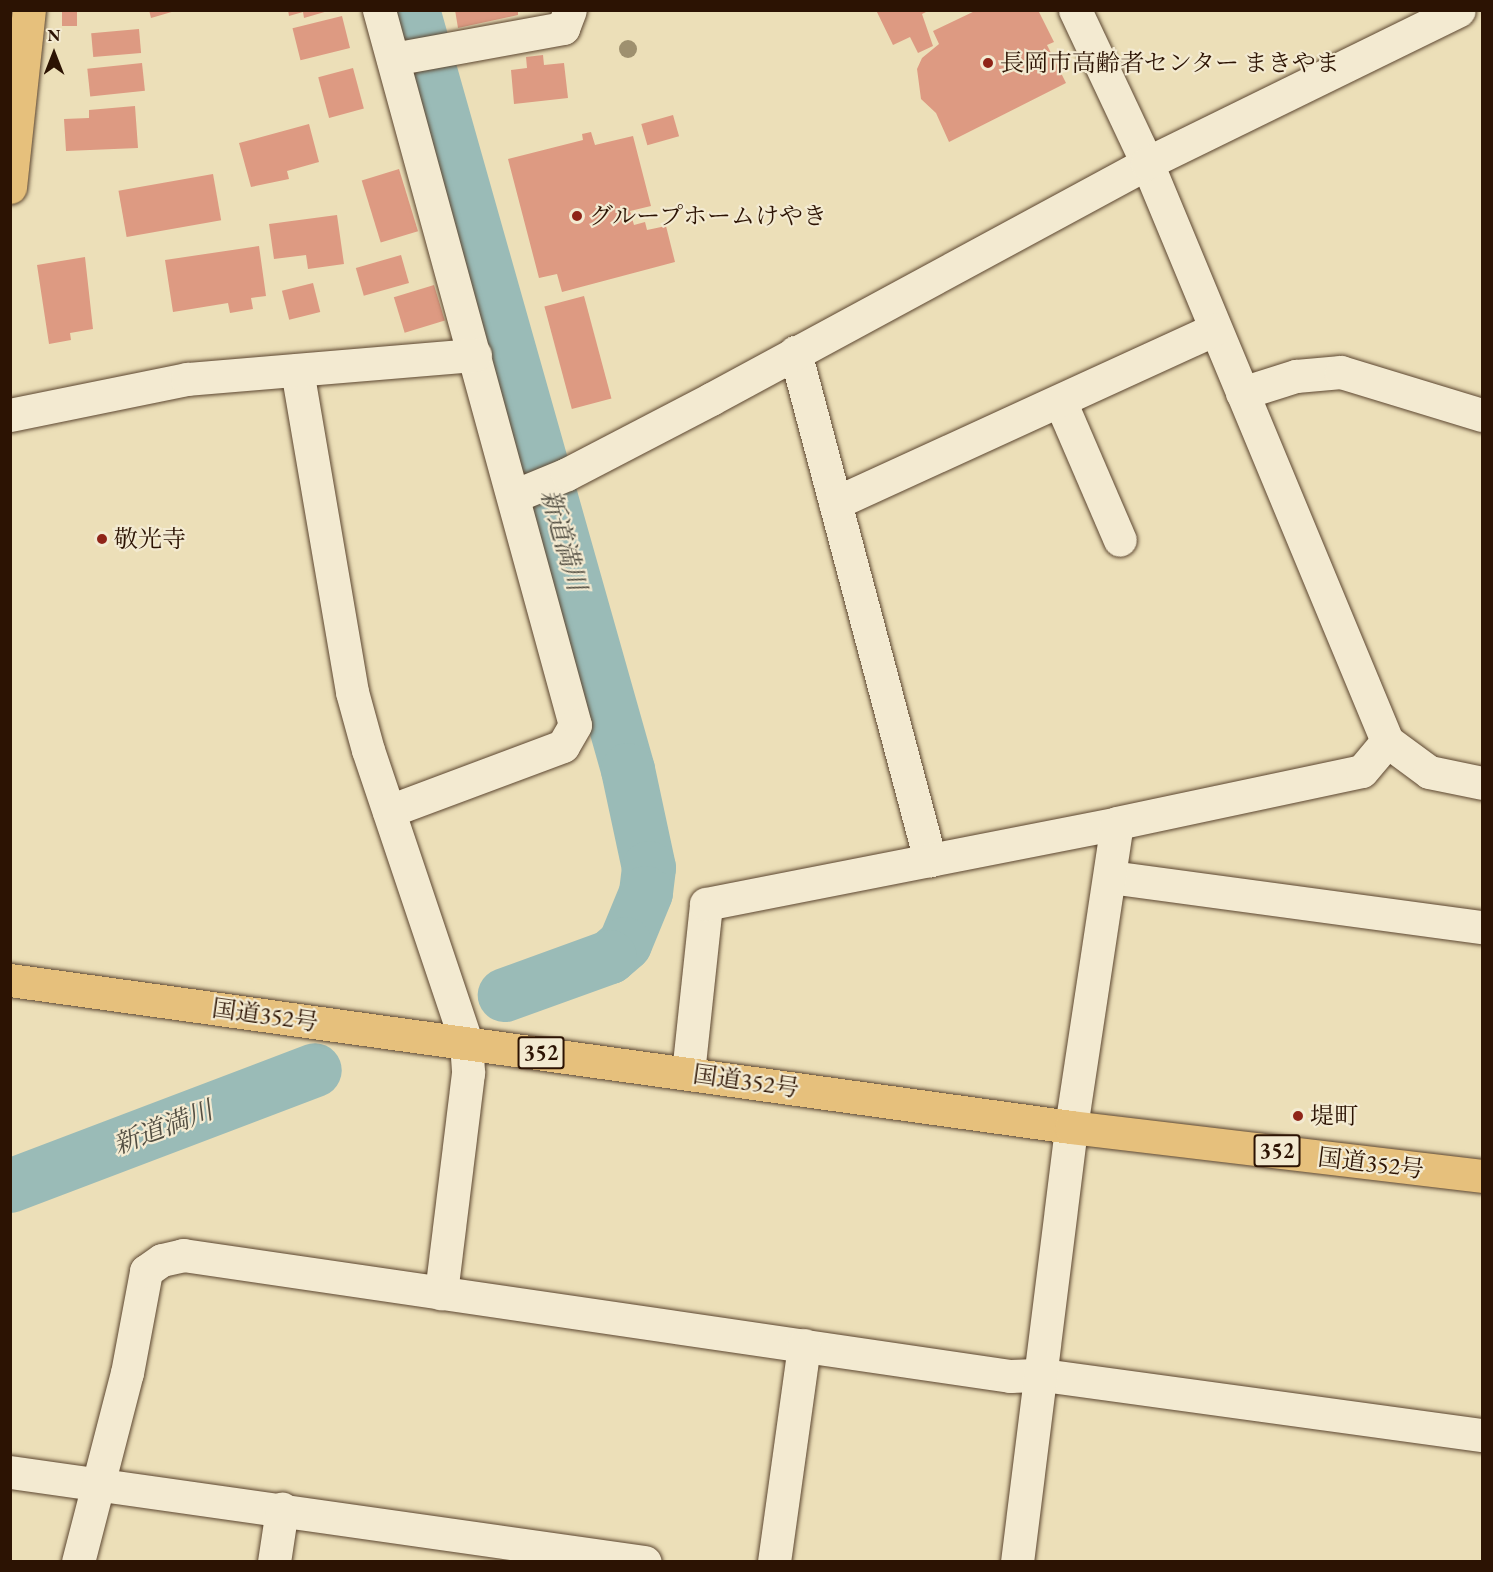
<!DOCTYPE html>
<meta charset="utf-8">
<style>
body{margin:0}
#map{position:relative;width:1493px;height:1572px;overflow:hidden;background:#ecdfb8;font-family:"EB Garamond","Noto Serif JP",serif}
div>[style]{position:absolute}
.river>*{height:54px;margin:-27px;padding:0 27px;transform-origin:27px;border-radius:27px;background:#9abbb7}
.building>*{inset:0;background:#dd9a82;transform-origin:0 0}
.roads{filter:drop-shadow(0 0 2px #5c4630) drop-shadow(0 0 2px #5c4630)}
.street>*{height:33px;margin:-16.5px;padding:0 16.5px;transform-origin:16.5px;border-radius:16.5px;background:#f3ead1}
.highway>*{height:33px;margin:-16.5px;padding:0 16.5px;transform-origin:16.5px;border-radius:16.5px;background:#e6c07c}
.trees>*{width:18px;height:18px;margin:-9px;border-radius:50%;background:#9e906f}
.dots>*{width:16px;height:16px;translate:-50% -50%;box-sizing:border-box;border:3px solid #f3ead1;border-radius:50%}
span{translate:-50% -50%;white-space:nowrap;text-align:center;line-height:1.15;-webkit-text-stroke:4.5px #f3ead1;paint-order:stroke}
.shield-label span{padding:2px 4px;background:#f3ead1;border:2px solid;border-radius:4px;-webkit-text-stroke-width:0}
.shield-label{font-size:22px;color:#2c1303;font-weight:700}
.poi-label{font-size:24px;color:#2c1303}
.left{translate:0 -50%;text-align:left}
.street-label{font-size:24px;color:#2c1303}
.water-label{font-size:26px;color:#524e42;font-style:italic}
.frame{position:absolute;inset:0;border:12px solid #2c1303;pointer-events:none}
.north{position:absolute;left:24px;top:24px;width:60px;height:60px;-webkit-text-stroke:4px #f3ead1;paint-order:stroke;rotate:0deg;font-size:16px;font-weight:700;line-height:24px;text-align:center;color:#2c1303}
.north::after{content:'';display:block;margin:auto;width:21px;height:27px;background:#2c1303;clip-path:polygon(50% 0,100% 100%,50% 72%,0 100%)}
</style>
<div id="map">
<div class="river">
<i style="left:413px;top:10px;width:790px;rotate:74.2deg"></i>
<i style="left:628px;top:770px;width:100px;rotate:77.9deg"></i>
<i style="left:649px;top:868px;width:25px;rotate:97deg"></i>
<i style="left:646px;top:893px;width:55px;rotate:112.4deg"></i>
<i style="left:625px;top:944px;width:20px;rotate:139deg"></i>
<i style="left:610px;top:957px;width:112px;rotate:160.1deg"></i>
<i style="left:10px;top:1186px;width:326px;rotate:-20.8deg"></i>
</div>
<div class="building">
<i style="left:62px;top:10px;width:15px;height:16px"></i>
<i style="clip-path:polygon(149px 10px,175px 10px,175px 11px,151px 18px)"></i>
<i style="clip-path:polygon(288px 10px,328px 10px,328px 11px,304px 18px,303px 12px,289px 16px)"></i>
<i style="clip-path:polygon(455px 10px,518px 10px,518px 15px,458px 28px)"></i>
<i style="clip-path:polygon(876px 10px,930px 10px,922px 14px,933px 46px,918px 53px,910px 37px,893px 45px)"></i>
<i style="clip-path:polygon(977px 10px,1038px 10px,1054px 42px,1047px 45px,1066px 83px,949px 142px,936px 113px,921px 99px,917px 69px,922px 58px,939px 44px,933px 31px)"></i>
<i style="left:342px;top:16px;width:33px;height:51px;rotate:76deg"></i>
<i style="left:139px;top:29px;width:24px;height:48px;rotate:85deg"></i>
<i style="clip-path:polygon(543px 55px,544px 65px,564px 63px,568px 98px,514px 104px,511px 70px,527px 68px,526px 57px)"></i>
<i style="left:142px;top:63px;width:28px;height:55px;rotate:84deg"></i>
<i style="left:353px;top:68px;width:42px;height:36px;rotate:75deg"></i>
<i style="clip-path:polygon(135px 106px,138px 148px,66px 151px,64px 119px,89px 118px,89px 110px)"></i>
<i style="left:673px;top:115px;width:22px;height:33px;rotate:74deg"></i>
<i style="clip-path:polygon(309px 124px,319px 162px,287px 171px,289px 179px,251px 187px,239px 143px)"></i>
<i style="clip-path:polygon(591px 132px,595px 145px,633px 136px,651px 206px,630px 211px,634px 225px,645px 222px,647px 230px,666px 226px,675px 262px,562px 292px,557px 274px,539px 278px,508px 159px,583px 140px,582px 134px)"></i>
<i style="left:399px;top:169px;width:65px;height:39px;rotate:73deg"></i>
<i style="left:213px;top:174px;width:47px;height:96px;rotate:80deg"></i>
<i style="clip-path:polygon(337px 215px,344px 264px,308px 269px,306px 255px,274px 259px,269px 224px)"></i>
<i style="clip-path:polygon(259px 246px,266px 296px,251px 298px,253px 309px,230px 313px,228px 303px,173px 312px,165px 260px)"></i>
<i style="left:401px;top:255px;width:29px;height:47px;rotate:74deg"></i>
<i style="clip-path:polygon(85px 257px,93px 329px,70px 333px,71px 340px,49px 344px,37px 265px)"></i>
<i style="left:313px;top:283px;width:30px;height:32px;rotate:76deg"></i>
<i style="left:434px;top:285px;width:37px;height:42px;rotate:73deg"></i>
<i style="left:584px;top:296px;width:106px;height:41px;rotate:75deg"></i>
</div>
<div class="roads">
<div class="street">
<i style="left:379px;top:10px;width:741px;rotate:74.67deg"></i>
<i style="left:575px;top:725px;width:24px;rotate:120deg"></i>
<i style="left:563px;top:746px;width:186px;rotate:159.5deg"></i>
<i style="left:1075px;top:10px;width:169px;rotate:64.8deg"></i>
<i style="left:1147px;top:163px;width:626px;rotate:67.45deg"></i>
<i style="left:1387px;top:741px;width:52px;rotate:36.4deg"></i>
<i style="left:1429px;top:772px;width:54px;rotate:11.7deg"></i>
<i style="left:393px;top:59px;width:173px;rotate:-10.3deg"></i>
<i style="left:563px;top:28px;width:19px;rotate:-69deg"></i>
<i style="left:795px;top:352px;width:526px;rotate:75.12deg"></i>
<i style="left:297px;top:370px;width:327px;rotate:80.3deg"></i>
<i style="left:352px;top:692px;width:60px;rotate:74.6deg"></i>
<i style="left:368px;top:750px;width:308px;rotate:71.4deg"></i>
<i style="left:466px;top:1042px;width:31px;rotate:86deg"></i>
<i style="left:468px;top:1073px;width:222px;rotate:97deg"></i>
<i style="left:1242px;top:393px;width:57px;rotate:-17.5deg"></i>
<i style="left:1296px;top:376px;width:45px;rotate:-5.1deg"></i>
<i style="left:1341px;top:372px;width:147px;rotate:17deg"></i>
<i style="left:1060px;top:401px;width:151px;rotate:66.7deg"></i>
<i style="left:10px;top:415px;width:181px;rotate:-11.5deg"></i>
<i style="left:187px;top:379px;width:289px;rotate:-4.8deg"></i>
<i style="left:514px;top:496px;width:57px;rotate:-22.5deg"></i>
<i style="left:567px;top:474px;width:162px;rotate:-27.5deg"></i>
<i style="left:711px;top:399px;width:496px;rotate:-28.4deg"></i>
<i style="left:1147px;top:163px;width:347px;rotate:-26.1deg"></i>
<i style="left:835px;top:503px;width:418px;rotate:-24.6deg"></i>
<i style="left:1111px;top:877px;width:374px;rotate:7.7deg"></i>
<i style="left:688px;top:1073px;width:170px;rotate:-83.9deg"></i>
<i style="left:706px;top:904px;width:419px;rotate:-11.1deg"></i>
<i style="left:10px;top:1472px;width:641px;rotate:8.07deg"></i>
<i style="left:78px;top:1562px;width:195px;rotate:-75.5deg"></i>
<i style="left:127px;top:1373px;width:104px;rotate:-79.4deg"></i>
<i style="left:146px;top:1271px;width:19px;rotate:-35deg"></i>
<i style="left:162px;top:1260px;width:22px;rotate:-13deg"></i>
<i style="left:183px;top:1255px;width:836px;rotate:8.32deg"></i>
<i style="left:1010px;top:1376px;width:33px;rotate:-2deg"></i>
<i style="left:1043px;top:1375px;width:443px;rotate:7.8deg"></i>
<i style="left:274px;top:1562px;width:54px;rotate:-81.4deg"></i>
<i style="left:774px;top:1562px;width:219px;rotate:-82.1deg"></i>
<i style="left:1017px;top:1562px;width:438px;rotate:-82.9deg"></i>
<i style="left:1071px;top:1127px;width:307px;rotate:-81.4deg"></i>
<i style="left:1117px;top:823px;width:250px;rotate:-12deg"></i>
<i style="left:1362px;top:771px;width:39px;rotate:-50deg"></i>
</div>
<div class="highway">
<i style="left:10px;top:187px;width:178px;rotate:-83.9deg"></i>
<i style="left:10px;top:980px;width:1071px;rotate:7.89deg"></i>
<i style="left:1071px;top:1127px;width:414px;rotate:6.8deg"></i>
</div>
</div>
<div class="trees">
<i style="left:628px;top:49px"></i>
</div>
<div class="dots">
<i style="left:988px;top:63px;background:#8f2418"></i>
<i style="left:577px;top:216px;background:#8f2418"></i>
<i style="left:102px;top:539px;background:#8f2418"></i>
<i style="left:1298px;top:1116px;background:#8f2418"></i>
</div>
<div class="shield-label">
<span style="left:541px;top:1053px">352</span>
<span style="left:1277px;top:1151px">352</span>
</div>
<div class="poi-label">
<span class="left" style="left:1000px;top:63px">長岡市高齢者センター まきやま</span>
<span class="left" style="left:589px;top:216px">グループホームけやき</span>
<span class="left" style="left:114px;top:539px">敬光寺</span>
<span class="left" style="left:1310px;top:1116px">堤町</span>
</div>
<div class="street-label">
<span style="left:265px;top:1015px;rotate:8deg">国道352号</span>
<span style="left:746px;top:1081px;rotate:8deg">国道352号</span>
<span style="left:1371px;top:1163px;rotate:7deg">国道352号</span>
</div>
<div class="water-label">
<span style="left:563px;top:540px;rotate:74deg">新道満川</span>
<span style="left:163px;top:1128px;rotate:-21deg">新道満川</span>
</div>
<div class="frame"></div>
<div class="north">N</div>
</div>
